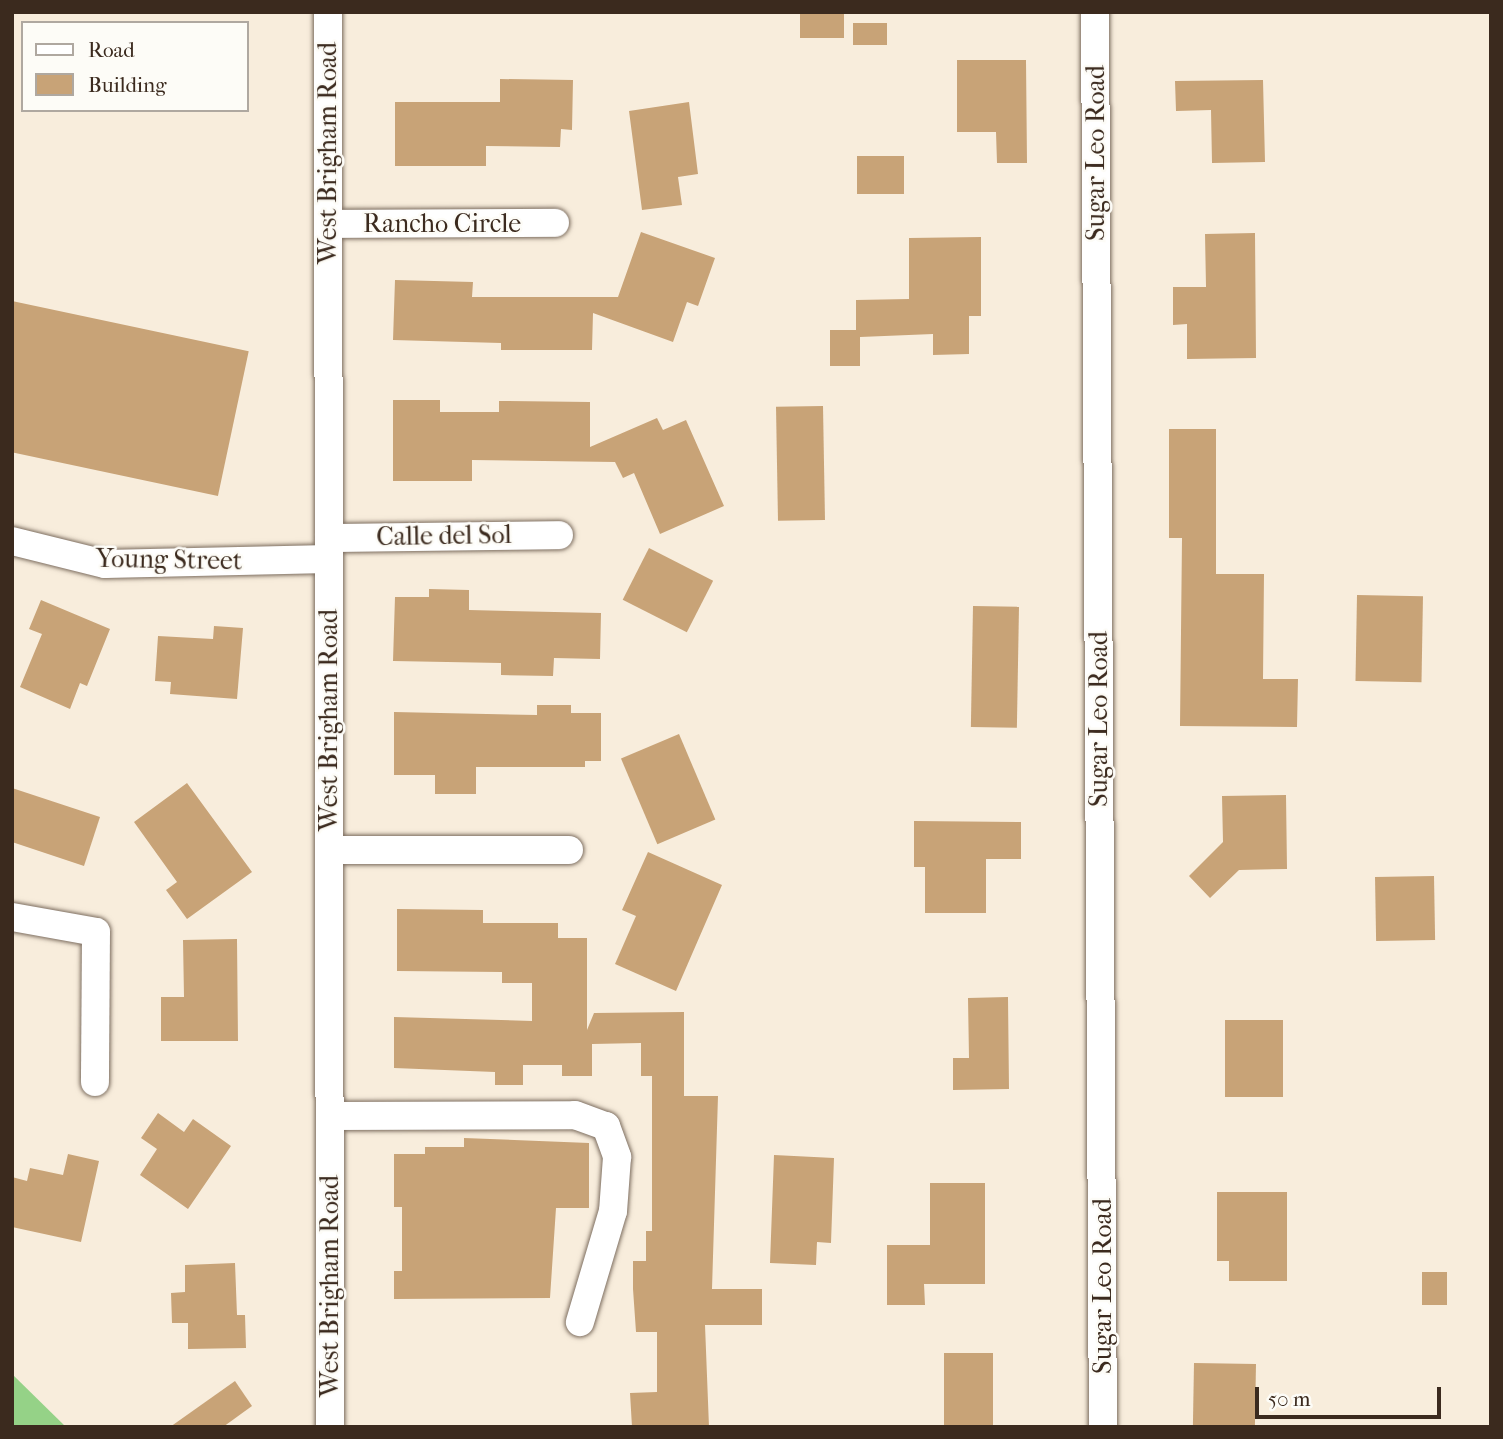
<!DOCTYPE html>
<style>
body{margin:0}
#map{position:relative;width:1503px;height:1439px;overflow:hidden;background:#f8eddc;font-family:"IM FELL French Canon",serif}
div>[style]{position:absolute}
.green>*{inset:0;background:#95d287}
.building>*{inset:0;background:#c8a377;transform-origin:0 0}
.roads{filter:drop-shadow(0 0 2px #7d6e60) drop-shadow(0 0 2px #7d6e60)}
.minor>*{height:28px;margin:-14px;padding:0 14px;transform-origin:14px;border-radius:14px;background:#fff}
span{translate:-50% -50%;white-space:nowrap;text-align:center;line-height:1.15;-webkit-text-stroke:5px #fdfcf7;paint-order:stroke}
.street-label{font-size:26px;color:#3b2a1e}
.frame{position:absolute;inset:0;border:14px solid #3b2a1e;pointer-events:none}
.legend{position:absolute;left:21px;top:21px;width:228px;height:91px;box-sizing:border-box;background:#fdfcf7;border:2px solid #afa8a0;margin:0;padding:9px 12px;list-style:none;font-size:21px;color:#3b2a1e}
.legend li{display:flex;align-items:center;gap:14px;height:35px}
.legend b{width:35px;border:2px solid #afa8a0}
.scale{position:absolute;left:1255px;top:1387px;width:186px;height:32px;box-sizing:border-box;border:4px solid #3b2a1e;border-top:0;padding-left:9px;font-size:21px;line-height:24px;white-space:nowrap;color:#3b2a1e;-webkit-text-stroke:5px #fdfcf7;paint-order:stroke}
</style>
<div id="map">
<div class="green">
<i style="clip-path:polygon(12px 1374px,66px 1427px,12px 1427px)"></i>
</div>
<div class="building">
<i style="left:800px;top:12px;width:44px;height:26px"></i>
<i style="left:853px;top:23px;width:34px;height:22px"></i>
<i style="clip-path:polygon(957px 60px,1026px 60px,1027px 163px,997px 163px,996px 132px,957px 132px)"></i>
<i style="clip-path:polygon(500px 79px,573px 80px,572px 130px,561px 129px,560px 147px,486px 146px,486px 166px,395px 166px,395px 102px,500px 102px)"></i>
<i style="clip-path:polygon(1263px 80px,1265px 162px,1212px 163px,1211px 110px,1176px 111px,1175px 81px)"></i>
<i style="clip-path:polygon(689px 102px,698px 174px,678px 177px,682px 205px,642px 210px,629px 111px)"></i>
<i style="left:857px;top:156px;width:47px;height:38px"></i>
<i style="clip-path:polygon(641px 232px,715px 258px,698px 306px,687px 302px,673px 342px,593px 313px,592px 350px,501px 350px,501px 343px,393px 340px,395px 280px,473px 282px,472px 297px,618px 297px)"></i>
<i style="clip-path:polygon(1255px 233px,1256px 358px,1187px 359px,1187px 324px,1173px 325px,1173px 287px,1206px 287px,1205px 234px)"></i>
<i style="clip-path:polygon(981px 237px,981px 316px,969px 316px,969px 354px,933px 355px,933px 334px,860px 337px,860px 366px,830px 366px,830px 330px,856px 330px,856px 300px,909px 299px,909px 238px)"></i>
<i style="left:12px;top:301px;width:242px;height:148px;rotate:12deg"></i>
<i style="clip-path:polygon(393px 400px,440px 400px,440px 412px,499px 412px,499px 401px,590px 402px,590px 447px,657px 418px,663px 430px,686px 420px,724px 506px,660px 534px,634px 473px,623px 478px,615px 462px,472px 460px,472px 481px,393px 481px)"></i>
<i style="left:823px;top:406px;width:114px;height:47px;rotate:89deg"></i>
<i style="clip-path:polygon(1169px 429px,1216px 429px,1216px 574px,1264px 574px,1263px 679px,1298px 679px,1297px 727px,1180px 726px,1182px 538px,1169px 538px)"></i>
<i style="left:649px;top:548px;width:72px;height:58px;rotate:27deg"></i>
<i style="clip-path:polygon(429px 589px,469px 590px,469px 610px,601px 613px,600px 659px,554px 658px,553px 676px,501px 675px,501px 663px,393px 661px,395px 597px,429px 597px)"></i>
<i style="left:1357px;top:595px;width:66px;height:86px;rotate:1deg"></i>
<i style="clip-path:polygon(41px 600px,110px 629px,87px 686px,80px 683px,70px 709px,20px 687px,42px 634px,29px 629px)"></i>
<i style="left:973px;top:606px;width:46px;height:121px;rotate:1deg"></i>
<i style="clip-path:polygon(214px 626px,243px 628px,237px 699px,170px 694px,171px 682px,155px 681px,158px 636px,213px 639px)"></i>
<i style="clip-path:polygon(537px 705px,571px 705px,571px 713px,601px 713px,601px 761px,585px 761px,585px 767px,476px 767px,476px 794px,435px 794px,435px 775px,394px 775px,394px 712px,537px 715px)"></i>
<i style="left:679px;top:734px;width:93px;height:63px;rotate:67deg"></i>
<i style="clip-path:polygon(187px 783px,252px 872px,187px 919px,166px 890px,177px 882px,134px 822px)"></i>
<i style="clip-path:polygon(12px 788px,100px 817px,84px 866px,12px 842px)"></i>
<i style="clip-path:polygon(1286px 795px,1287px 869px,1239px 870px,1210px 898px,1189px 876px,1223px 842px,1222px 796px)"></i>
<i style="clip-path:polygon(914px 821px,1021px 822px,1021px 859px,986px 859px,986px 913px,925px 913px,925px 867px,914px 867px)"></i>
<i style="clip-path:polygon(648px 852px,722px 885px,676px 991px,615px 964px,636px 916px,622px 910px)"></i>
<i style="left:1434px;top:876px;width:64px;height:59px;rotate:89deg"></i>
<i style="clip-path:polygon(397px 909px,483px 910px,483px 923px,558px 923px,558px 938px,587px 938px,587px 1030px,594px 1013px,684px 1012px,684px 1096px,718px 1096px,712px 1289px,762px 1289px,762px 1325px,705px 1325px,709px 1427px,632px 1427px,630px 1393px,657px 1392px,657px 1332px,636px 1332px,633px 1289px,633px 1261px,646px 1261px,646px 1231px,652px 1231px,652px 1076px,641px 1076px,641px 1043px,592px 1044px,592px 1076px,562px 1076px,562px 1065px,523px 1065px,523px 1085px,495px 1085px,495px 1072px,394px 1068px,394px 1017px,532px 1021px,532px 983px,502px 983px,502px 972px,397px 971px)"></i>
<i style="clip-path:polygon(237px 939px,238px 1041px,161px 1041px,161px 997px,184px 997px,183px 940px)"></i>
<i style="clip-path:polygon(1008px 997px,1009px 1089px,953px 1090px,953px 1058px,969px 1058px,968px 998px)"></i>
<i style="left:1225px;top:1020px;width:58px;height:77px"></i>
<i style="clip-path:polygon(158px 1113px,184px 1132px,193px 1119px,231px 1146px,188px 1209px,140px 1175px,157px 1149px,141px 1138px)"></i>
<i style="clip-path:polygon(464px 1138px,589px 1143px,589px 1208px,556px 1208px,550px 1298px,394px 1299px,394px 1271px,402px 1271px,402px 1207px,394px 1207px,394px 1154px,425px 1154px,425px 1147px,464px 1147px)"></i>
<i style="clip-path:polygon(68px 1154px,99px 1161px,81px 1242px,12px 1227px,12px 1177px,27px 1181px,30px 1168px,63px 1175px)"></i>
<i style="clip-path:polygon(774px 1155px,834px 1158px,831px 1243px,817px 1242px,816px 1265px,770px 1263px)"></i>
<i style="clip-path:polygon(930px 1183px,985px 1183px,985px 1284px,924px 1284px,925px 1305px,887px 1305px,887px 1245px,930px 1245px)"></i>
<i style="clip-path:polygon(1217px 1192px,1287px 1192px,1287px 1281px,1229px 1281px,1229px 1261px,1217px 1261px)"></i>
<i style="clip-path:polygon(235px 1263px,237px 1315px,245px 1315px,246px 1348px,188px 1349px,188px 1323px,172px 1323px,171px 1293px,185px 1292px,185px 1265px)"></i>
<i style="left:1422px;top:1272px;width:25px;height:33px"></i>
<i style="left:944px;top:1353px;width:49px;height:74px"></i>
<i style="left:1194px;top:1363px;width:62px;height:64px;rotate:1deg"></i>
<i style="clip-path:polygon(235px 1381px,252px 1406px,223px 1427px,170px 1427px)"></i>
</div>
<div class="roads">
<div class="minor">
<i style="left:328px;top:12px;width:1415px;rotate:89.92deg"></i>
<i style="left:1095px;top:12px;width:1415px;rotate:89.68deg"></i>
<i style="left:328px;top:224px;width:227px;rotate:-0.3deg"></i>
<i style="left:329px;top:538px;width:230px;rotate:-0.7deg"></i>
<i style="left:12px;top:541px;width:96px;rotate:13.9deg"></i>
<i style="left:105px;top:564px;width:224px;rotate:-1.3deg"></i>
<i style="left:329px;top:850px;width:240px"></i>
<i style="left:12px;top:917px;width:85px;rotate:10.1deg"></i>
<i style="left:96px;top:932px;width:150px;rotate:90.4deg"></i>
<i style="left:330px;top:1116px;width:245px;rotate:-0.2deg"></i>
<i style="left:575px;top:1115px;width:33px;rotate:20deg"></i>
<i style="left:606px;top:1126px;width:33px;rotate:70deg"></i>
<i style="left:617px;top:1157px;width:54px;rotate:94.2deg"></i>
<i style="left:613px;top:1211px;width:116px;rotate:106.6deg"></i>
</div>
</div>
<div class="street-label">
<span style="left:328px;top:153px;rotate:-90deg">West Brigham Road</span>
<span style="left:1096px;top:153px;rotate:-90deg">Sugar Leo Road</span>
<span style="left:442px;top:224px">Rancho Circle</span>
<span style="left:444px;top:536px;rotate:-1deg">Calle del Sol</span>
<span style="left:169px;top:560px;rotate:1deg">Young Street</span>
<span style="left:1099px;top:719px;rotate:-90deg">Sugar Leo Road</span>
<span style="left:329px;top:720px;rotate:-90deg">West Brigham Road</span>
<span style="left:330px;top:1286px;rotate:-90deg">West Brigham Road</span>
<span style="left:1103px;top:1286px;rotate:-90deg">Sugar Leo Road</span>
</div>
<div class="frame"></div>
<ul class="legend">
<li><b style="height:9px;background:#fff"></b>Road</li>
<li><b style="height:19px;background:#c8a377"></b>Building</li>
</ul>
<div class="scale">50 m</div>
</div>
